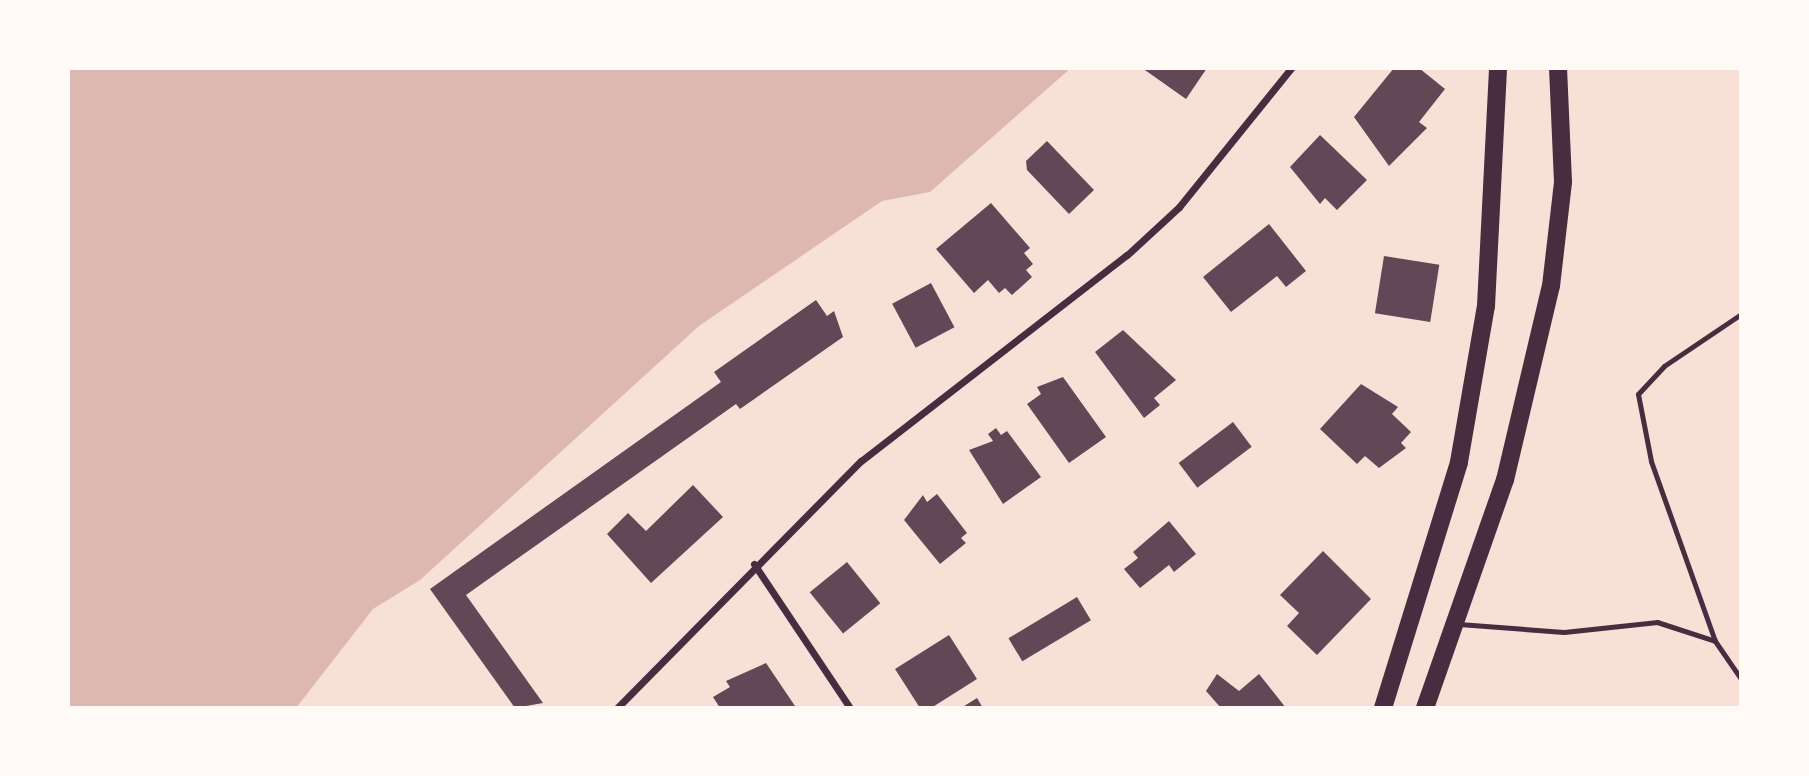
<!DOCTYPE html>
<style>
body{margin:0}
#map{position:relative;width:1809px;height:776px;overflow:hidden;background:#f7e1d7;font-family:Poppins,sans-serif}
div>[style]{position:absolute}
.water>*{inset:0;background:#dcb8b0}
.building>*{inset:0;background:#644757;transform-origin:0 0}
.service>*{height:5px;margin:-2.5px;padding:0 2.5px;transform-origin:2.5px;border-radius:2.5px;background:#4a2c40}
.minor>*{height:7px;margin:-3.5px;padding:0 3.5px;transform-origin:3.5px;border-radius:3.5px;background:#4a2c40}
.primary>*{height:18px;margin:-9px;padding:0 9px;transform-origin:9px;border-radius:9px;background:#4a2c40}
span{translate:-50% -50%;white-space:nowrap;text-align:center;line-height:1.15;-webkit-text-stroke:5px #fffaf5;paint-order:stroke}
.frame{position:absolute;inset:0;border:70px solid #fffaf5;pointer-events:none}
</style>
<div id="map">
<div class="water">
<i style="clip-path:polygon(68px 68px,1071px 68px,930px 192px,882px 201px,699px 326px,420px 580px,373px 609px,296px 708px,68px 708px)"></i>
</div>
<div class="building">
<i style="clip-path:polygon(1142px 68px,1207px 68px,1186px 99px)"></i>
<i style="clip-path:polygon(1394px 68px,1419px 68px,1445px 89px,1419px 122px,1427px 128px,1389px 166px,1354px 117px)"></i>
<i style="clip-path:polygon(1320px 135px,1367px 180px,1337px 210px,1325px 198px,1320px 204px,1290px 167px)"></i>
<i style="clip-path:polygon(1047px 141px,1094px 190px,1069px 214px,1027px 170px,1026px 161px)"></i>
<i style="clip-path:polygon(991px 203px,1030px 248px,1024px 253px,1033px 264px,1026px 270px,1032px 277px,1012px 295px,1005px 288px,999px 293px,988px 280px,974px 293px,936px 249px)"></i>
<i style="clip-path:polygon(1269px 224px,1306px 271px,1286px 287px,1277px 276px,1231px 312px,1203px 277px)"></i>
<i style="left:1384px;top:256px;width:56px;height:58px;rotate:9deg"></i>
<i style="left:931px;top:283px;width:50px;height:44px;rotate:62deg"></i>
<i style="clip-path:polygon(816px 300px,827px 316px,834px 311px,843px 337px,740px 409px,736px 404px,466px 595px,543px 703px,515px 708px,430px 589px,721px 382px,714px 372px)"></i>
<i style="clip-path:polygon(1123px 330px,1176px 380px,1154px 398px,1160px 405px,1144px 418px,1095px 352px)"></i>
<i style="clip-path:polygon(1063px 377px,1106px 437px,1069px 463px,1027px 404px,1041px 394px,1037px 387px)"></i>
<i style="clip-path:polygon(1361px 384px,1398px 407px,1392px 414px,1411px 432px,1401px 443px,1406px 448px,1379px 468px,1365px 456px,1357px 464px,1320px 429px)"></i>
<i style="left:1233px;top:422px;width:31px;height:68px;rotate:53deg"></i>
<i style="clip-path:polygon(996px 428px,1001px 435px,1007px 431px,1041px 477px,1003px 504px,969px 450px,993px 441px,988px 434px)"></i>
<i style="clip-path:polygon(693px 485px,723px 517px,651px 583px,607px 534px,628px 513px,646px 531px)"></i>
<i style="clip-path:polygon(937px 494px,967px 533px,961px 538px,966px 543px,940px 564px,904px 520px,923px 495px,927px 502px)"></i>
<i style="clip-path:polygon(1169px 521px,1196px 554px,1174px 572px,1169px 565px,1140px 588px,1124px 569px,1138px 558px,1133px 552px)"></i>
<i style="clip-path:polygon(1323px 551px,1371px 599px,1317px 655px,1287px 626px,1299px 613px,1280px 595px)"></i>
<i style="left:847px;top:562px;width:53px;height:48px;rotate:51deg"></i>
<i style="left:1077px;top:597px;width:27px;height:80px;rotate:59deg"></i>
<i style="clip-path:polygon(949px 635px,977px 679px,931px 708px,920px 708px,895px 669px)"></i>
<i style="clip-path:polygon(766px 663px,795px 706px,720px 708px,713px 697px,730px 687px,726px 681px)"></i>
<i style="clip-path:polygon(1217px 674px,1239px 691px,1259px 674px,1286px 708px,1221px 708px,1206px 691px)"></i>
<i style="clip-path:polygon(977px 698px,983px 708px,961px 708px)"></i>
</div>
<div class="service">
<i style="left:1459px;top:624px;width:105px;rotate:4.4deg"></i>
<i style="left:1564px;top:632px;width:94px;rotate:-6.1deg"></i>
<i style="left:1657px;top:622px;width:61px;rotate:18.1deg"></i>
<i style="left:1715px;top:641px;width:46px;rotate:55.6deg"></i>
<i style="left:1715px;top:641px;width:191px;rotate:-109.6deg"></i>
<i style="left:1651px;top:461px;width:68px;rotate:-101deg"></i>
<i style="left:1638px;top:394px;width:38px;rotate:-47deg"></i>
<i style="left:1664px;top:366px;width:93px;rotate:-34deg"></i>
</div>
<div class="minor">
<i style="left:754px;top:564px;width:173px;rotate:56.3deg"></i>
<i style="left:617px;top:708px;width:347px;rotate:-45.4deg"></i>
<i style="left:861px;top:461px;width:336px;rotate:-37.8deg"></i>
<i style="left:1127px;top:255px;width:71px;rotate:-42.7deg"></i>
<i style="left:1179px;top:207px;width:179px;rotate:-51.1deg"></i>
</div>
<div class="primary">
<i style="left:1383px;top:708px;width:257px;rotate:-72.8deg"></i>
<i style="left:1459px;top:462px;width:158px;rotate:-80.2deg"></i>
<i style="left:1486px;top:306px;width:238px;rotate:-87.1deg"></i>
<i style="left:1425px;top:708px;width:242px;rotate:-70.7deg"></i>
<i style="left:1505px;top:480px;width:199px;rotate:-76.7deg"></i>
<i style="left:1551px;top:286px;width:105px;rotate:-83.4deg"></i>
<i style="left:1563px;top:182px;width:114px;rotate:-92.5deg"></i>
</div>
<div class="frame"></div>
</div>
